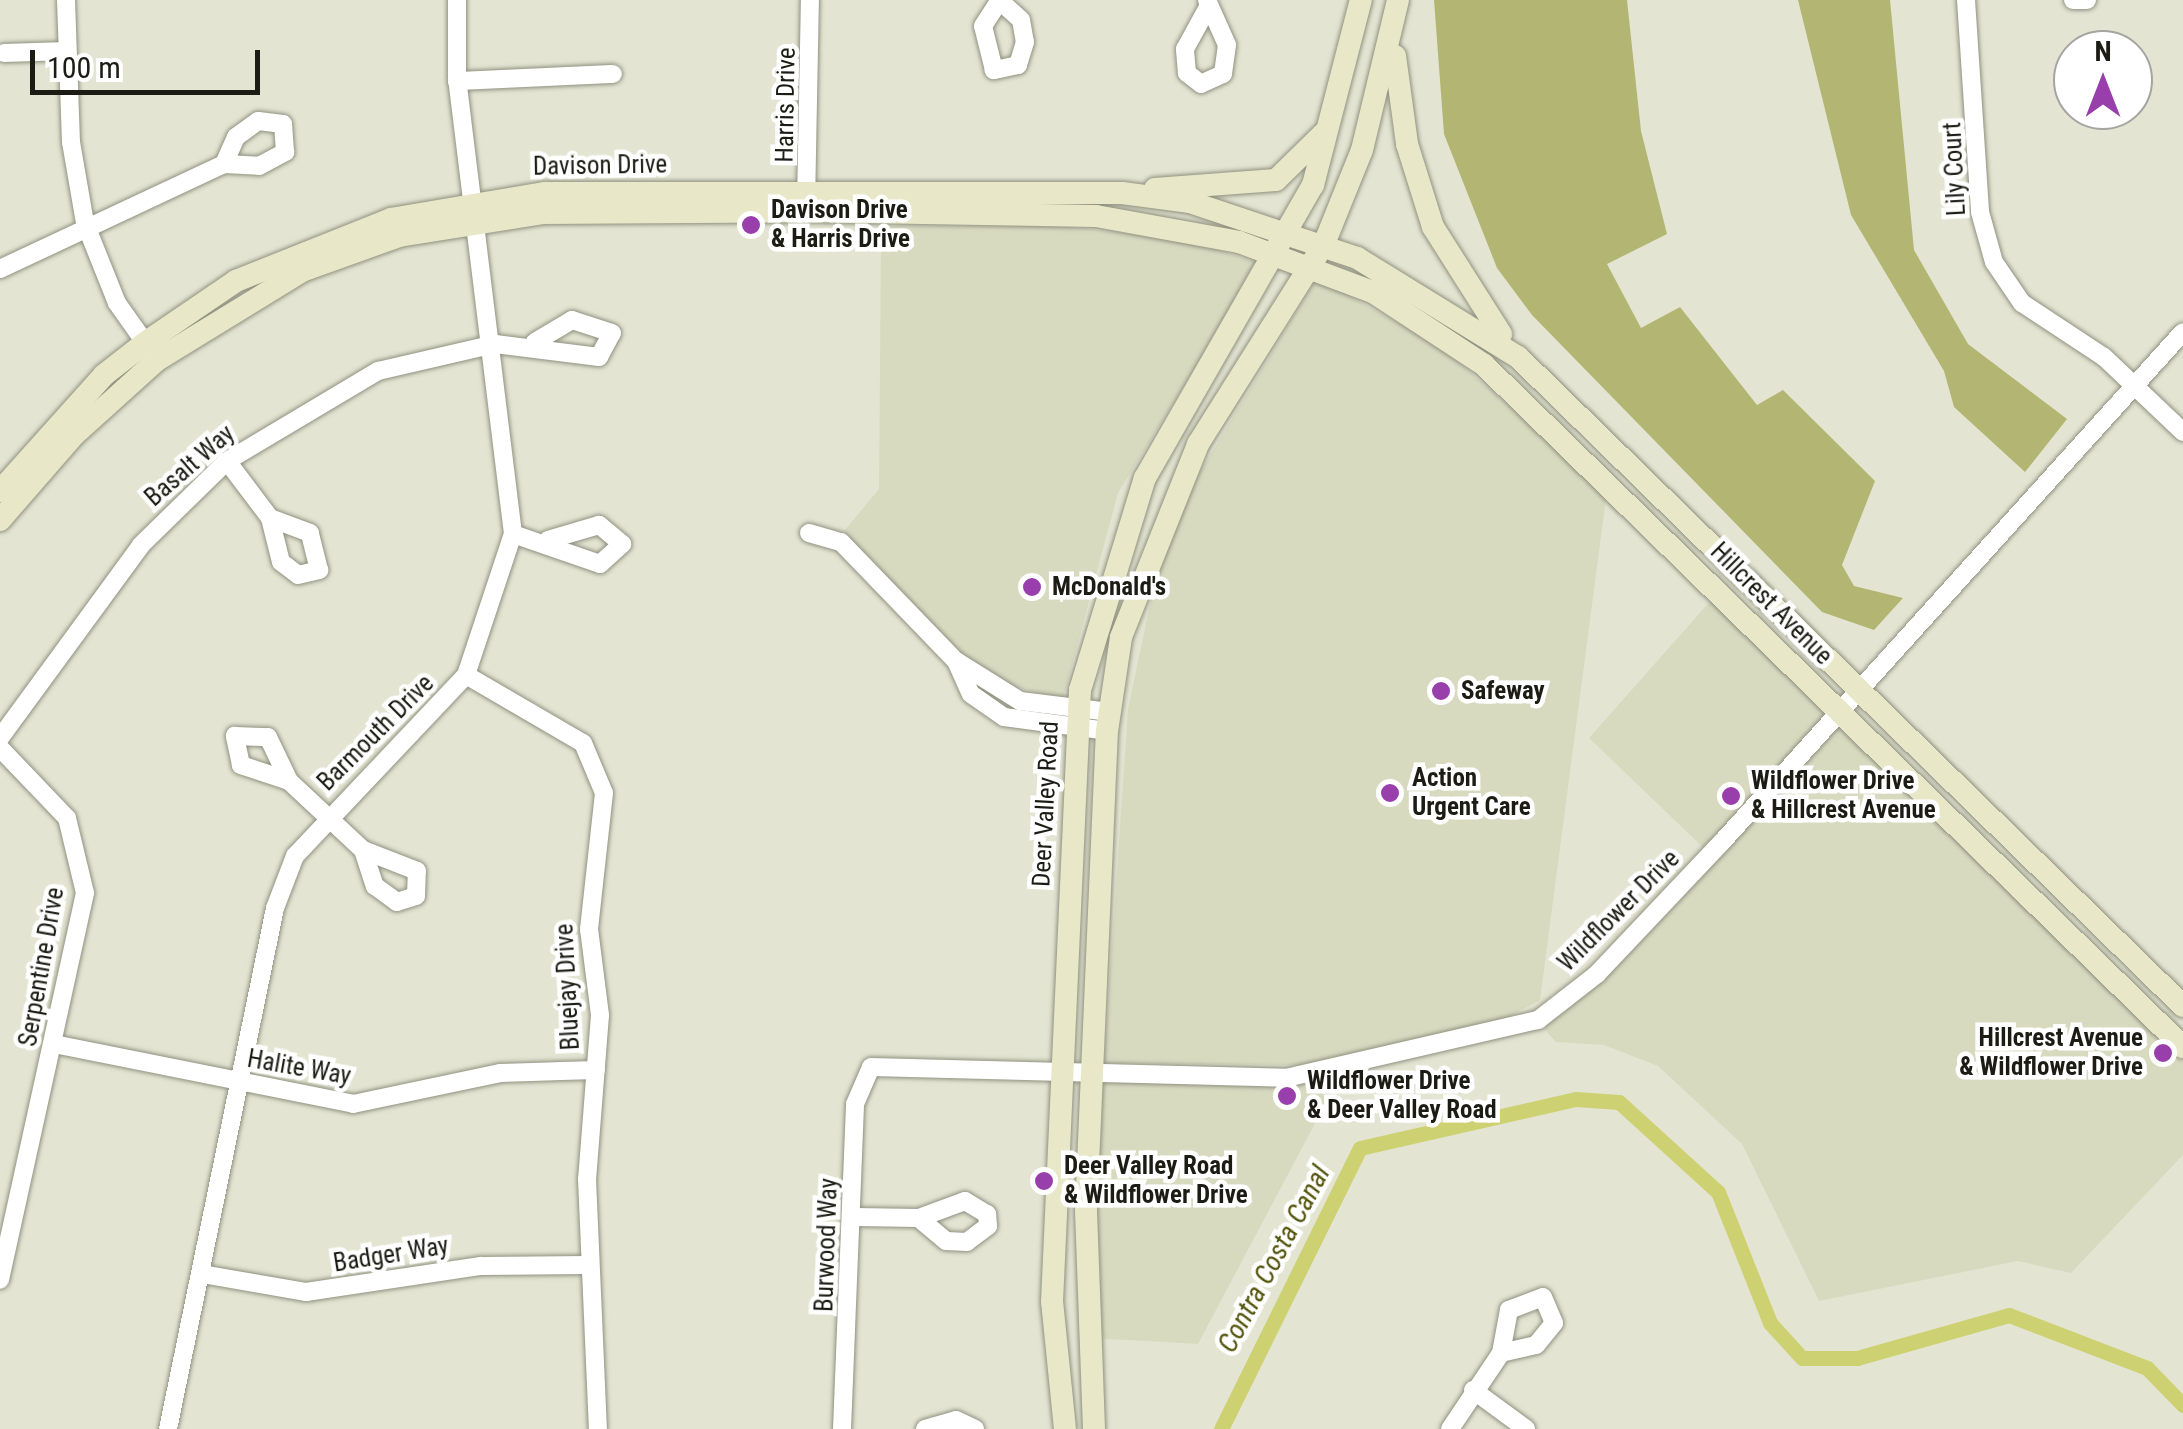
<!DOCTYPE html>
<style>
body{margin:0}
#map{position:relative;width:2183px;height:1429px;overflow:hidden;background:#e3e5d2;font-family:"Roboto Condensed",sans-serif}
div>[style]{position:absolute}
.built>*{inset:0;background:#d8dac0}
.green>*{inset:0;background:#b3b672}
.canal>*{height:15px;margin:-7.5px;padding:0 7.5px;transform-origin:7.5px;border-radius:7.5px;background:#ced172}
.roads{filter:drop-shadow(0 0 2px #909180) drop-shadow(0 0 2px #909180)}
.minor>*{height:18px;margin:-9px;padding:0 9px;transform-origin:9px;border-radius:9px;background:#fff}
.secondary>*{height:22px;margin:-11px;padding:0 11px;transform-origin:11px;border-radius:11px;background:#e8e8c8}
.dots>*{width:28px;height:28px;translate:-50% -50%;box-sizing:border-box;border:5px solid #fff;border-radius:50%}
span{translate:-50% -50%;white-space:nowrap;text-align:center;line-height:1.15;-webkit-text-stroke:9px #fff;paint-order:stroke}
.street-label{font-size:25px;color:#1c1c15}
.poi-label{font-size:25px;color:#1c1c15;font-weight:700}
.left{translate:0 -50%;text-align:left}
.right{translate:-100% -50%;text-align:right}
.water-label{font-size:28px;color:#54550d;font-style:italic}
.north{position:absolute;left:2053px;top:30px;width:100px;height:100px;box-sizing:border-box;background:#fff;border:2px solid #a4a4a1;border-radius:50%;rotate:0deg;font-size:28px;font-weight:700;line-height:40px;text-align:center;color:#1c1c15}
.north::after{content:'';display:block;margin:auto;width:35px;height:45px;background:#983fab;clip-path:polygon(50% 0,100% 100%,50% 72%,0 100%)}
.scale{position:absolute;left:30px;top:50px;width:230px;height:45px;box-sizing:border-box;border:5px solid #1c1c15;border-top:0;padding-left:12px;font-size:30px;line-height:35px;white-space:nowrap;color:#1c1c15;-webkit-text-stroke:8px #fff;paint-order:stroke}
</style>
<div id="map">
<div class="built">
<i style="clip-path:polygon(892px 226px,1057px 226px,1187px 239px,1259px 264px,1118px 493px,1063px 699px,1000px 683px,955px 650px,844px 531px,879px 489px,881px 239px)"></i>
<i style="clip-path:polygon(1317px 278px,1441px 347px,1607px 491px,1540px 1000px,1494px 1025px,1298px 1065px,1104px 1063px,1128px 709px,1166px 528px)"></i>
<i style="clip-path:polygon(1713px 598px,2183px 1062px,2183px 1155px,2071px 1273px,2018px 1261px,1819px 1301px,1742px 1144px,1658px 1066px,1604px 1045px,1556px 1042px,1544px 1029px,1714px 858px,1589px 738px)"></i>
<i style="clip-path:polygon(1337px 1082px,1198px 1344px,1092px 1338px,1100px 1083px)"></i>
</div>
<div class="green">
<i style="clip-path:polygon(1434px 0,1627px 0,1641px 131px,1667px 234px,1607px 264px,1641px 328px,1680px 307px,1757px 405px,1783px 390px,1875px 481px,1842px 565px,1854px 586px,1903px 598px,1874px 630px,1822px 612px,1532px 315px,1497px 268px,1444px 134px)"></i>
<i style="clip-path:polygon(1798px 0,1890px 0,1914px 250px,1968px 344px,2067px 419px,2025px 472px,1954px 407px,1944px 371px,1851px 215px)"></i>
</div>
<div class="canal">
<i style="left:1221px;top:1429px;width:313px;rotate:-63.7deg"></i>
<i style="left:1360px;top:1148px;width:221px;rotate:-12.8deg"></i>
<i style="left:1576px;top:1099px;width:43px;rotate:4deg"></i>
<i style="left:1619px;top:1102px;width:134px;rotate:42.3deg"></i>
<i style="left:1718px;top:1192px;width:141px;rotate:68.3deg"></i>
<i style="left:1770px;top:1323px;width:47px;rotate:47.6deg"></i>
<i style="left:1802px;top:1358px;width:55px"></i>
<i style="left:1857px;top:1358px;width:158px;rotate:-15.8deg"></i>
<i style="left:2009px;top:1315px;width:148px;rotate:21deg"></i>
<i style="left:2147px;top:1368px;width:52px;rotate:45.8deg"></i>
</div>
<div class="roads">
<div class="minor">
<i style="left:66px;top:0;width:142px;rotate:88deg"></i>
<i style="left:71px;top:142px;width:82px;rotate:80.2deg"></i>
<i style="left:85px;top:223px;width:86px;rotate:68.2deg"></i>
<i style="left:117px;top:303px;width:59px;rotate:54.7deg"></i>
<i style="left:1207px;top:0;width:49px;rotate:66deg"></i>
<i style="left:1227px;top:45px;width:29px;rotate:98deg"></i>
<i style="left:1223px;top:74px;width:24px;rotate:156deg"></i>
<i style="left:1201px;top:84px;width:18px;rotate:-142deg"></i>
<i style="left:1187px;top:73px;width:24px;rotate:-95deg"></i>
<i style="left:1185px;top:49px;width:46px;rotate:-61.2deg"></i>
<i style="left:1966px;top:0;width:212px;rotate:86.2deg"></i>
<i style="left:1980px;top:212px;width:52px;rotate:74.4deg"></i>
<i style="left:1994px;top:262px;width:50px;rotate:55.7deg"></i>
<i style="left:2022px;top:303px;width:98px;rotate:33.4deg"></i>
<i style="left:2104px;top:357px;width:109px;rotate:43.5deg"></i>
<i style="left:2073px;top:0;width:14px"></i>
<i style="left:1000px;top:1px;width:28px;rotate:42deg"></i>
<i style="left:1021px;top:20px;width:22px;rotate:80deg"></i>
<i style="left:1025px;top:42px;width:24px;rotate:107deg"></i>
<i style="left:1018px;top:65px;width:25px;rotate:168deg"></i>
<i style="left:994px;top:70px;width:45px;rotate:-104deg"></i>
<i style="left:983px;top:26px;width:31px;rotate:-57deg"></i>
<i style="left:4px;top:53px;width:63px;rotate:-1.8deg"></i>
<i style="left:457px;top:81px;width:156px;rotate:-2.6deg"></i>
<i style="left:806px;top:204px;width:204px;rotate:-88.9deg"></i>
<i style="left:0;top:269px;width:247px;rotate:-25.1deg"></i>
<i style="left:224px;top:164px;width:35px;rotate:3deg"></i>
<i style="left:259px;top:166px;width:30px;rotate:-28deg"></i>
<i style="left:285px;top:152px;width:28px;rotate:-94deg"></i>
<i style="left:283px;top:124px;width:25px;rotate:-173deg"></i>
<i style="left:258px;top:121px;width:27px;rotate:144deg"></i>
<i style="left:236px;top:137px;width:30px;rotate:114deg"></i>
<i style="left:227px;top:461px;width:71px;rotate:53deg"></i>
<i style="left:270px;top:518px;width:45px;rotate:76deg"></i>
<i style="left:281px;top:562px;width:21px;rotate:37deg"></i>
<i style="left:298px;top:575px;width:22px;rotate:-13deg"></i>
<i style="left:319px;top:570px;width:38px;rotate:-104deg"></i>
<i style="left:310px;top:533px;width:43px;rotate:-159.4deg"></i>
<i style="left:809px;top:533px;width:33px;rotate:16deg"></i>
<i style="left:841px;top:542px;width:165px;rotate:46deg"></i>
<i style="left:956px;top:661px;width:36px;rotate:66deg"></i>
<i style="left:971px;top:694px;width:40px;rotate:34.9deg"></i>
<i style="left:1004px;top:717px;width:104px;rotate:7.7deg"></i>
<i style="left:513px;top:534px;width:92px;rotate:19deg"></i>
<i style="left:600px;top:564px;width:30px;rotate:-42deg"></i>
<i style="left:622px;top:544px;width:30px;rotate:-140deg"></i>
<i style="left:599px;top:525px;width:53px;rotate:163.6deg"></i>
<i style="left:956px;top:661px;width:75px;rotate:32deg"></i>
<i style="left:1020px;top:701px;width:90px;rotate:7deg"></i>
<i style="left:466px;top:675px;width:135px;rotate:30.2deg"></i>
<i style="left:583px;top:743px;width:54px;rotate:67.2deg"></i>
<i style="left:604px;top:793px;width:137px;rotate:96.3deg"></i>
<i style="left:589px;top:929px;width:87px;rotate:82.7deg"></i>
<i style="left:600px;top:1015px;width:165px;rotate:94.5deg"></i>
<i style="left:587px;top:1179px;width:250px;rotate:87.5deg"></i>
<i style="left:0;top:738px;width:239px;rotate:-53.8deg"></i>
<i style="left:141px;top:545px;width:120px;rotate:-44.3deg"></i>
<i style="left:227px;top:461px;width:176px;rotate:-30.8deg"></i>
<i style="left:378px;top:371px;width:120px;rotate:-13deg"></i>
<i style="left:495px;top:344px;width:105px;rotate:7.1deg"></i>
<i style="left:599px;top:357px;width:27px;rotate:-62deg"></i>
<i style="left:612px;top:333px;width:42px;rotate:-162deg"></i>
<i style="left:572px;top:320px;width:43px;rotate:149.3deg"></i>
<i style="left:0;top:748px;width:97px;rotate:46.3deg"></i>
<i style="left:67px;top:818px;width:77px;rotate:76.5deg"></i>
<i style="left:85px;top:893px;width:396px;rotate:102.4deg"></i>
<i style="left:289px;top:781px;width:51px;rotate:-161.6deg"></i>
<i style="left:241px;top:765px;width:30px;rotate:-102deg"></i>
<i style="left:235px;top:736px;width:33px;rotate:2deg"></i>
<i style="left:268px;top:737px;width:49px;rotate:64.5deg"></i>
<i style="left:289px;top:781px;width:101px;rotate:43deg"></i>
<i style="left:363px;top:850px;width:38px;rotate:72deg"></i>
<i style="left:375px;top:886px;width:27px;rotate:36deg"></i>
<i style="left:397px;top:902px;width:20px;rotate:-18deg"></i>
<i style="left:416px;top:896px;width:25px;rotate:-88deg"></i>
<i style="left:417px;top:871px;width:58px;rotate:-158.7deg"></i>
<i style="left:54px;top:1044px;width:305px;rotate:11.3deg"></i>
<i style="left:353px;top:1104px;width:150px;rotate:-11.9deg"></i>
<i style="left:500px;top:1073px;width:96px;rotate:-1.8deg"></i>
<i style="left:856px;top:1217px;width:63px;rotate:0.9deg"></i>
<i style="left:919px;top:1218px;width:49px;rotate:-20.3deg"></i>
<i style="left:965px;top:1201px;width:26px;rotate:31deg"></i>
<i style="left:987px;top:1214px;width:12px;rotate:85deg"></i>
<i style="left:988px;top:1226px;width:26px;rotate:143deg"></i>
<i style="left:967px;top:1242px;width:21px;rotate:-177deg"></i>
<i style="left:946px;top:1241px;width:35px;rotate:-140deg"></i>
<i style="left:202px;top:1274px;width:106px;rotate:9.8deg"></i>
<i style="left:306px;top:1292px;width:177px;rotate:-8.5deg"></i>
<i style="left:481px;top:1266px;width:107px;rotate:-0.5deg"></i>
<i style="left:1473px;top:1390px;width:66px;rotate:36.3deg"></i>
<i style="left:168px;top:1429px;width:532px;rotate:-78.39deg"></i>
<i style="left:275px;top:908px;width:56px;rotate:-69deg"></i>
<i style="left:295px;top:856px;width:249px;rotate:-46.6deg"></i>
<i style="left:466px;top:675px;width:149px;rotate:-71.6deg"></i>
<i style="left:513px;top:534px;width:456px;rotate:-97deg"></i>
<i style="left:457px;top:81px;width:81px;rotate:-90deg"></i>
<i style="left:842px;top:1429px;width:325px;rotate:-87.7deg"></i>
<i style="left:855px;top:1104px;width:40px;rotate:-66.6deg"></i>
<i style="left:871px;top:1067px;width:415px;rotate:1.5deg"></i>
<i style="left:1286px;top:1078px;width:259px;rotate:-13deg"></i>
<i style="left:1538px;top:1020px;width:75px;rotate:-37.9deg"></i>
<i style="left:1597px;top:974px;width:182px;rotate:-46.6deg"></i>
<i style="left:1722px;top:842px;width:687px;rotate:-47.89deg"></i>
<i style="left:925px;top:1429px;width:32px;rotate:-16deg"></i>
<i style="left:956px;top:1420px;width:21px;rotate:25deg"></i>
<i style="left:1450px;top:1429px;width:92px;rotate:-56.1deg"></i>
<i style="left:1501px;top:1353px;width:44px;rotate:-79.5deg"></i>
<i style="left:1509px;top:1310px;width:36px;rotate:-21deg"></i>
<i style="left:1543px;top:1297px;width:28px;rotate:67deg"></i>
<i style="left:1554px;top:1323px;width:28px;rotate:129deg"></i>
<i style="left:1536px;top:1345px;width:36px;rotate:167deg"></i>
</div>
<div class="secondary">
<i style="left:1395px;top:56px;width:89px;rotate:82.2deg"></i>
<i style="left:1407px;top:144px;width:87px;rotate:72.6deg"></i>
<i style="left:1433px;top:227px;width:127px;rotate:57.6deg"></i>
<i style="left:1155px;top:189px;width:121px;rotate:-4.3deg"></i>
<i style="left:1276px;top:180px;width:66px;rotate:-44.4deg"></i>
<i style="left:0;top:491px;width:156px;rotate:-48.1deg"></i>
<i style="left:104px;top:375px;width:52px;rotate:-38deg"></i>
<i style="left:145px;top:343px;width:110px;rotate:-34.3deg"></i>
<i style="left:236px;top:281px;width:167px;rotate:-21.8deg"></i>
<i style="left:391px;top:219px;width:156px;rotate:-9.6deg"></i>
<i style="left:545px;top:193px;width:577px"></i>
<i style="left:1122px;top:193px;width:69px;rotate:7.5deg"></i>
<i style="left:1190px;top:202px;width:176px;rotate:18.5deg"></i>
<i style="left:1357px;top:258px;width:189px;rotate:31.6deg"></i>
<i style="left:1518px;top:357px;width:929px;rotate:44.3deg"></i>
<i style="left:0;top:520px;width:113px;rotate:-49deg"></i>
<i style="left:74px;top:435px;width:112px;rotate:-42.1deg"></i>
<i style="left:157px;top:360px;width:170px;rotate:-31.5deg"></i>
<i style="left:302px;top:271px;width:103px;rotate:-19.8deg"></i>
<i style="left:399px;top:236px;width:145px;rotate:-9.1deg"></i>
<i style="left:542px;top:213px;width:264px;rotate:-0.4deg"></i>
<i style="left:806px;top:211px;width:290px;rotate:1deg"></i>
<i style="left:1096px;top:216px;width:145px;rotate:10.3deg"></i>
<i style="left:1239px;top:242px;width:143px;rotate:20.5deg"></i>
<i style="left:1373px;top:292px;width:133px;rotate:33.3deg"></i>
<i style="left:1484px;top:365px;width:977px;rotate:44.29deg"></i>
<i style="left:1065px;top:1429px;width:128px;rotate:-95.8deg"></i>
<i style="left:1052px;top:1302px;width:613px;rotate:-87.38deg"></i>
<i style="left:1080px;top:690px;width:222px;rotate:-73deg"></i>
<i style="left:1145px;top:478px;width:338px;rotate:-60.2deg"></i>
<i style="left:1313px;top:185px;width:191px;rotate:-75.5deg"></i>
<i style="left:1094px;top:1429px;width:219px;rotate:-92.1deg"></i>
<i style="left:1086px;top:1210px;width:479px;rotate:-87.5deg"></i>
<i style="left:1107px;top:731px;width:95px;rotate:-81.5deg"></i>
<i style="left:1121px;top:637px;width:208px;rotate:-68.2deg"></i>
<i style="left:1198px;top:444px;width:236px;rotate:-57.8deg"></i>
<i style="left:1324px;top:244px;width:101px;rotate:-68deg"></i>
<i style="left:1362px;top:150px;width:154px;rotate:-76.5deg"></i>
</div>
</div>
<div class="dots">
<i style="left:751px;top:225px;background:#983fab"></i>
<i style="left:1032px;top:587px;background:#983fab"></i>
<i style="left:1441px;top:691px;background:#983fab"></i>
<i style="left:1390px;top:793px;background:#983fab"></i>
<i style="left:1731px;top:796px;background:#983fab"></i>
<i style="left:2163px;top:1053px;background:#983fab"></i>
<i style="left:1287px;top:1096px;background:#983fab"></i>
<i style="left:1044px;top:1181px;background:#983fab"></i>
</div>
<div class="street-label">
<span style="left:786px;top:105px;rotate:-89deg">Harris Drive</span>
<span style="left:600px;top:166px;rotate:-1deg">Davison Drive</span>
<span style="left:1955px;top:169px;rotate:-93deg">Lily Court</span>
<span style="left:190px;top:466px;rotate:-41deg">Basalt Way</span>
<span style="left:1771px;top:604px;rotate:45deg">Hillcrest Avenue</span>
<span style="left:376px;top:733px;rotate:-45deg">Barmouth Drive</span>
<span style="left:1046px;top:804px;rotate:-87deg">Deer Valley Road</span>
<span style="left:1619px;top:911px;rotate:-45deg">Wildflower Drive</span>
<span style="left:42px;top:967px;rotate:-80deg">Serpentine Drive</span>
<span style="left:568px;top:987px;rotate:-93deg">Bluejay Drive</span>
<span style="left:299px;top:1068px;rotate:10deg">Halite Way</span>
<span style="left:827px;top:1245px;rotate:-88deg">Burwood Way</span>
<span style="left:391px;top:1255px;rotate:-9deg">Badger Way</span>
</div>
<div class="poi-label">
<span class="left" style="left:771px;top:225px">Davison Drive<br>&amp; Harris Drive</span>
<span class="left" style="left:1052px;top:587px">McDonald's</span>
<span class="left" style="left:1461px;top:691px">Safeway</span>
<span class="left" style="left:1412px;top:793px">Action<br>Urgent Care</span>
<span class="left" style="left:1751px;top:796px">Wildflower Drive<br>&amp; Hillcrest Avenue</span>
<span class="right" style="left:2143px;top:1053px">Hillcrest Avenue<br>&amp; Wildflower Drive</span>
<span class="left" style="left:1307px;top:1096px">Wildflower Drive<br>&amp; Deer Valley Road</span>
<span class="left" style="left:1064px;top:1181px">Deer Valley Road<br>&amp; Wildflower Drive</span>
</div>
<div class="water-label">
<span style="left:1274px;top:1259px;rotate:-62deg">Contra Costa Canal</span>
</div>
<div class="north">N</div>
<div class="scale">100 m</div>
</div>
